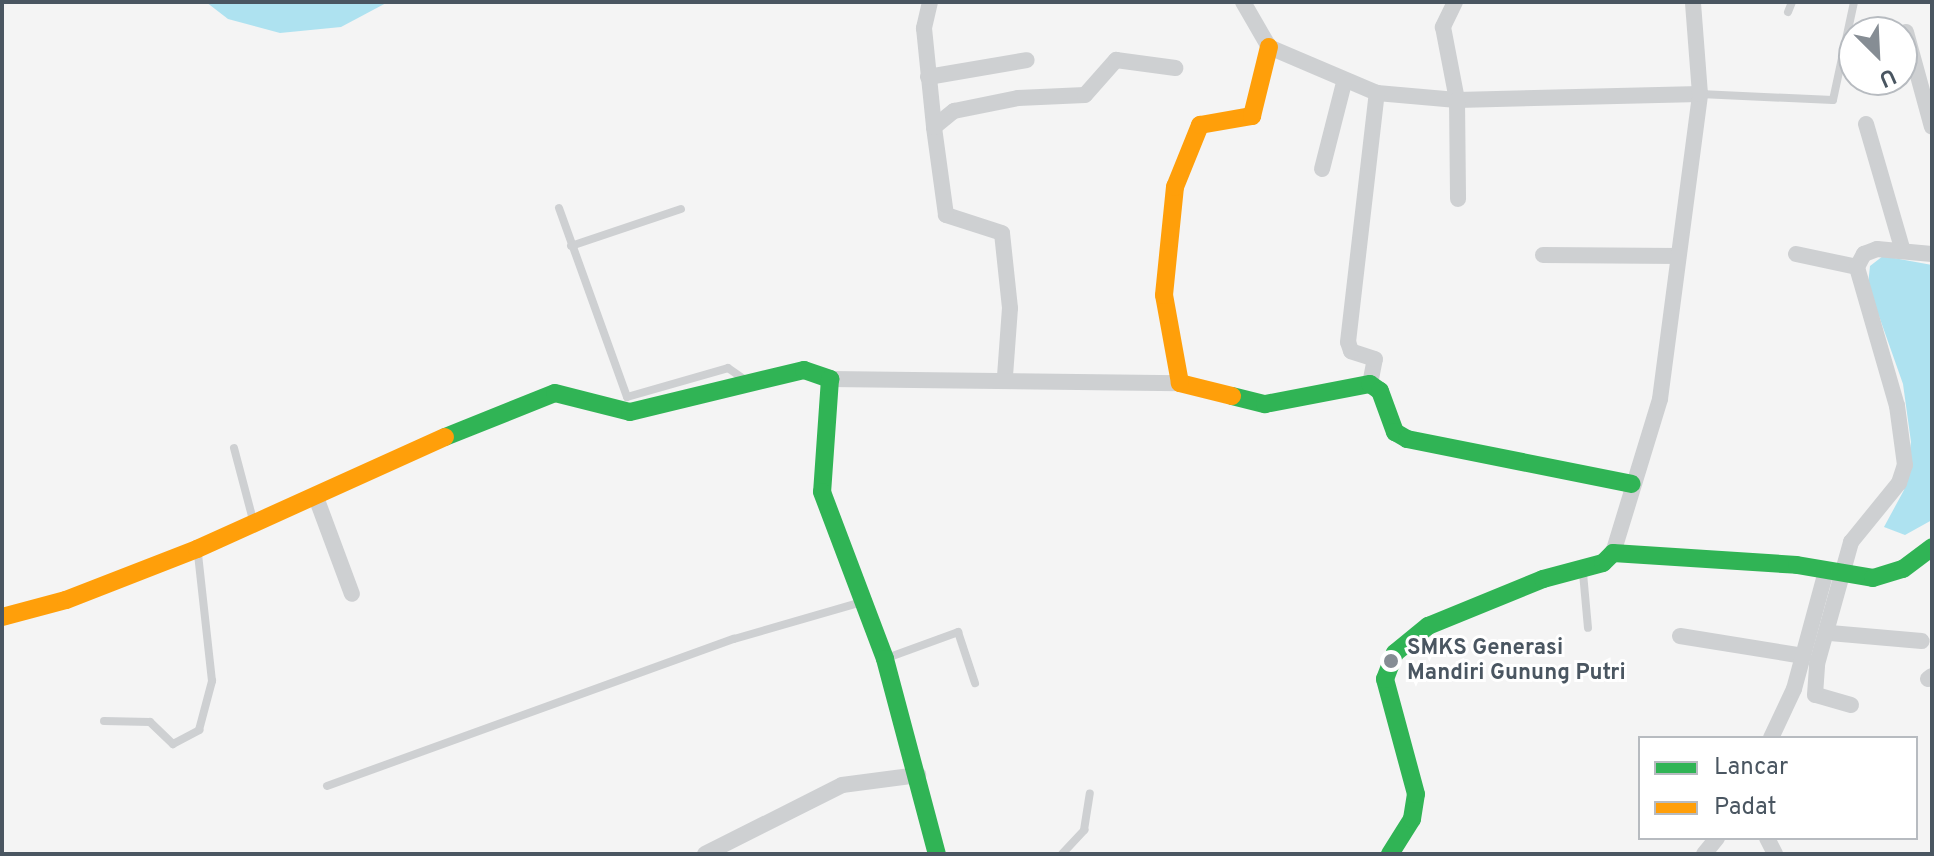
<!DOCTYPE html>
<style>
body{margin:0}
#map{position:relative;width:1934px;height:856px;overflow:hidden;background:#f4f4f4;font-family:Overpass,sans-serif}
div>[style]{position:absolute}
.water>*{inset:0;background:#aee2f0}
.lane>*{height:8px;margin:-4px;padding:0 4px;transform-origin:4px;border-radius:4px;background:#ced0d2}
.street>*{height:16px;margin:-8px;padding:0 8px;transform-origin:8px;border-radius:8px;background:#ced0d2}
.fast>*{height:18px;margin:-9px;padding:0 9px;transform-origin:9px;border-radius:9px;background:#30b455}
.slow>*{height:18px;margin:-9px;padding:0 9px;transform-origin:9px;border-radius:9px;background:#ff9f0a}
.dots>*{width:22px;height:22px;translate:-50% -50%;box-sizing:border-box;border:4px solid #fff;border-radius:50%}
span{translate:-50% -50%;white-space:nowrap;text-align:center;line-height:1.15;-webkit-text-stroke:6px #fff;paint-order:stroke}
.poi-label{font-size:22px;color:#4a5661;font-weight:700}
.left{translate:0 -50%;text-align:left}
.frame{position:absolute;inset:0;border:4px solid #4a5661;pointer-events:none}
.legend{position:absolute;left:1638px;top:736px;width:280px;height:104px;box-sizing:border-box;background:#fff;border:2px solid #b7bbc0;margin:0;padding:10px 14px;list-style:none;font-size:24px;color:#4a5661}
.legend li{display:flex;align-items:center;gap:16px;height:40px}
.legend b{width:40px;border:2px solid #b7bbc0}
.north{position:absolute;left:1838px;top:16px;width:80px;height:80px;box-sizing:border-box;background:#fff;border:2px solid #b7bbc0;border-radius:50%;rotate:156deg;font-size:22px;font-weight:700;line-height:32px;text-align:center;color:#4a5661}
.north::after{content:'';display:block;margin:auto;width:28px;height:36px;background:#868d94;clip-path:polygon(50% 0,100% 100%,50% 72%,0 100%)}
</style>
<div id="map">
<div class="water">
<i style="clip-path:polygon(206px 2px,388px 2px,341px 27px,280px 33px,228px 19px)"></i>
<i style="clip-path:polygon(1883px 256px,1932px 265px,1932px 520px,1905px 535px,1884px 527px,1904px 490px,1911px 442px,1903px 384px,1868px 285px,1870px 266px)"></i>
</div>
<div class="lane">
<i style="left:1788px;top:12px;width:11px;rotate:-68deg"></i>
<i style="left:1700px;top:94px;width:133px;rotate:2.6deg"></i>
<i style="left:1833px;top:100px;width:100px;rotate:-77.9deg"></i>
<i style="left:559px;top:208px;width:201px;rotate:70.2deg"></i>
<i style="left:627px;top:397px;width:105px;rotate:-16deg"></i>
<i style="left:728px;top:368px;width:21px;rotate:35deg"></i>
<i style="left:571px;top:246px;width:116px;rotate:-18.6deg"></i>
<i style="left:234px;top:448px;width:74px;rotate:75.2deg"></i>
<i style="left:1583px;top:573px;width:55px;rotate:84.8deg"></i>
<i style="left:887px;top:658px;width:76px;rotate:-20.1deg"></i>
<i style="left:958px;top:632px;width:54px;rotate:71.6deg"></i>
<i style="left:104px;top:721px;width:46px;rotate:1.2deg"></i>
<i style="left:150px;top:722px;width:32px;rotate:44deg"></i>
<i style="left:173px;top:744px;width:30px;rotate:-28deg"></i>
<i style="left:199px;top:730px;width:51px;rotate:-75.1deg"></i>
<i style="left:212px;top:681px;width:128px;rotate:-96.3deg"></i>
<i style="left:327px;top:786px;width:433px;rotate:-19.9deg"></i>
<i style="left:734px;top:639px;width:130px;rotate:-16.1deg"></i>
<i style="left:1062px;top:854px;width:33px;rotate:-47deg"></i>
<i style="left:1084px;top:830px;width:37px;rotate:-81deg"></i>
</div>
<div class="street">
<i style="left:930px;top:2px;width:27px;rotate:103deg"></i>
<i style="left:924px;top:28px;width:100px;rotate:84.2deg"></i>
<i style="left:1243px;top:2px;width:52px;rotate:60deg"></i>
<i style="left:1269px;top:47px;width:117px;rotate:23.1deg"></i>
<i style="left:1377px;top:93px;width:80px;rotate:5deg"></i>
<i style="left:1457px;top:100px;width:243px;rotate:-1.4deg"></i>
<i style="left:1455px;top:2px;width:28px;rotate:116deg"></i>
<i style="left:1443px;top:27px;width:74px;rotate:79.1deg"></i>
<i style="left:1457px;top:100px;width:99px;rotate:89.4deg"></i>
<i style="left:1906px;top:32px;width:98px;rotate:74.7deg"></i>
<i style="left:928px;top:77px;width:100px;rotate:-9.7deg"></i>
<i style="left:1866px;top:124px;width:129px;rotate:73.8deg"></i>
<i style="left:1322px;top:169px;width:89px;rotate:-75.7deg"></i>
<i style="left:1796px;top:254px;width:62px;rotate:12deg"></i>
<i style="left:1543px;top:255px;width:135px;rotate:0.4deg"></i>
<i style="left:1005px;top:376px;width:68px;rotate:-85.8deg"></i>
<i style="left:1010px;top:308px;width:75px;rotate:-96.1deg"></i>
<i style="left:1002px;top:233px;width:59px;rotate:-162.2deg"></i>
<i style="left:946px;top:215px;width:89px;rotate:-97.8deg"></i>
<i style="left:934px;top:127px;width:26px;rotate:-39deg"></i>
<i style="left:954px;top:111px;width:65px;rotate:-11.5deg"></i>
<i style="left:1018px;top:98px;width:67px;rotate:-2.6deg"></i>
<i style="left:1085px;top:95px;width:47px;rotate:-48.5deg"></i>
<i style="left:1116px;top:60px;width:60px;rotate:7.7deg"></i>
<i style="left:830px;top:379px;width:350px;rotate:0.7deg"></i>
<i style="left:1370px;top:384px;width:25px;rotate:-79deg"></i>
<i style="left:1375px;top:359px;width:25px;rotate:-162deg"></i>
<i style="left:1351px;top:351px;width:9px;rotate:-108deg"></i>
<i style="left:1348px;top:342px;width:251px;rotate:-83.4deg"></i>
<i style="left:317px;top:500px;width:100px;rotate:69.6deg"></i>
<i style="left:1613px;top:553px;width:161px;rotate:-73deg"></i>
<i style="left:1660px;top:399px;width:308px;rotate:-82.5deg"></i>
<i style="left:1700px;top:94px;width:92px;rotate:-94.4deg"></i>
<i style="left:1830px;top:633px;width:92px;rotate:5deg"></i>
<i style="left:1680px;top:636px;width:125px;rotate:9.2deg"></i>
<i style="left:1928px;top:679px;width:5px;rotate:-37deg"></i>
<i style="left:1851px;top:705px;width:37px;rotate:-164deg"></i>
<i style="left:1815px;top:695px;width:31px;rotate:-86deg"></i>
<i style="left:1817px;top:664px;width:127px;rotate:-74.4deg"></i>
<i style="left:1851px;top:542px;width:76px;rotate:-50.9deg"></i>
<i style="left:1899px;top:483px;width:19px;rotate:-72deg"></i>
<i style="left:1905px;top:465px;width:60px;rotate:-97.7deg"></i>
<i style="left:1897px;top:406px;width:145px;rotate:-106.1deg"></i>
<i style="left:1857px;top:267px;width:15px;rotate:-62deg"></i>
<i style="left:1864px;top:254px;width:14px;rotate:-21deg"></i>
<i style="left:1877px;top:249px;width:55px;rotate:5.2deg"></i>
<i style="left:1771px;top:738px;width:54px;rotate:-64.9deg"></i>
<i style="left:1794px;top:689px;width:122px;rotate:-74.8deg"></i>
<i style="left:1767px;top:838px;width:18px;rotate:63deg"></i>
<i style="left:705px;top:854px;width:153px;rotate:-26.7deg"></i>
<i style="left:842px;top:785px;width:77px;rotate:-7.5deg"></i>
<i style="left:1704px;top:854px;width:21px;rotate:-51deg"></i>
</div>
<div class="fast">
<i style="left:1232px;top:396px;width:34px;rotate:14deg"></i>
<i style="left:1265px;top:404px;width:107px;rotate:-10.8deg"></i>
<i style="left:1370px;top:384px;width:12px;rotate:35deg"></i>
<i style="left:1380px;top:391px;width:44px;rotate:69.9deg"></i>
<i style="left:1395px;top:432px;width:14px;rotate:30deg"></i>
<i style="left:1407px;top:439px;width:229px;rotate:11.3deg"></i>
<i style="left:445px;top:437px;width:118px;rotate:-21.8deg"></i>
<i style="left:555px;top:393px;width:77px;rotate:14.2deg"></i>
<i style="left:630px;top:412px;width:179px;rotate:-13.6deg"></i>
<i style="left:804px;top:370px;width:28px;rotate:19deg"></i>
<i style="left:830px;top:379px;width:113px;rotate:94deg"></i>
<i style="left:822px;top:492px;width:178px;rotate:69.3deg"></i>
<i style="left:885px;top:659px;width:202px;rotate:75.1deg"></i>
<i style="left:1390px;top:854px;width:41px;rotate:-57.8deg"></i>
<i style="left:1412px;top:819px;width:25px;rotate:-81deg"></i>
<i style="left:1416px;top:794px;width:119px;rotate:-105.1deg"></i>
<i style="left:1385px;top:679px;width:28px;rotate:-69deg"></i>
<i style="left:1395px;top:653px;width:43px;rotate:-39.3deg"></i>
<i style="left:1428px;top:626px;width:124px;rotate:-22.2deg"></i>
<i style="left:1543px;top:579px;width:62px;rotate:-14.9deg"></i>
<i style="left:1603px;top:563px;width:14px;rotate:-45deg"></i>
<i style="left:1613px;top:553px;width:184px;rotate:3.7deg"></i>
<i style="left:1797px;top:565px;width:77px;rotate:9.7deg"></i>
<i style="left:1873px;top:578px;width:31px;rotate:-17deg"></i>
<i style="left:1903px;top:569px;width:36px;rotate:-37deg"></i>
</div>
<div class="slow">
<i style="left:1232px;top:396px;width:54px;rotate:-166deg"></i>
<i style="left:1180px;top:383px;width:89px;rotate:-100.3deg"></i>
<i style="left:1164px;top:295px;width:109px;rotate:-84.2deg"></i>
<i style="left:1175px;top:187px;width:67px;rotate:-68deg"></i>
<i style="left:1200px;top:125px;width:53px;rotate:-9.8deg"></i>
<i style="left:1252px;top:116px;width:71px;rotate:-76.2deg"></i>
<i style="left:2px;top:617px;width:66px;rotate:-14.9deg"></i>
<i style="left:66px;top:600px;width:141px;rotate:-21.3deg"></i>
<i style="left:197px;top:549px;width:272px;rotate:-24.3deg"></i>
</div>
<div class="dots">
<i style="left:1391px;top:661px;background:#868d94"></i>
</div>
<div class="poi-label">
<span class="left" style="left:1407px;top:661px">SMKS Generasi<br>Mandiri Gunung Putri</span>
</div>
<div class="frame"></div>
<ul class="legend">
<li><b style="height:10px;background:#30b455"></b>Lancar</li>
<li><b style="height:10px;background:#ff9f0a"></b>Padat</li>
</ul>
<div class="north">U</div>
</div>
